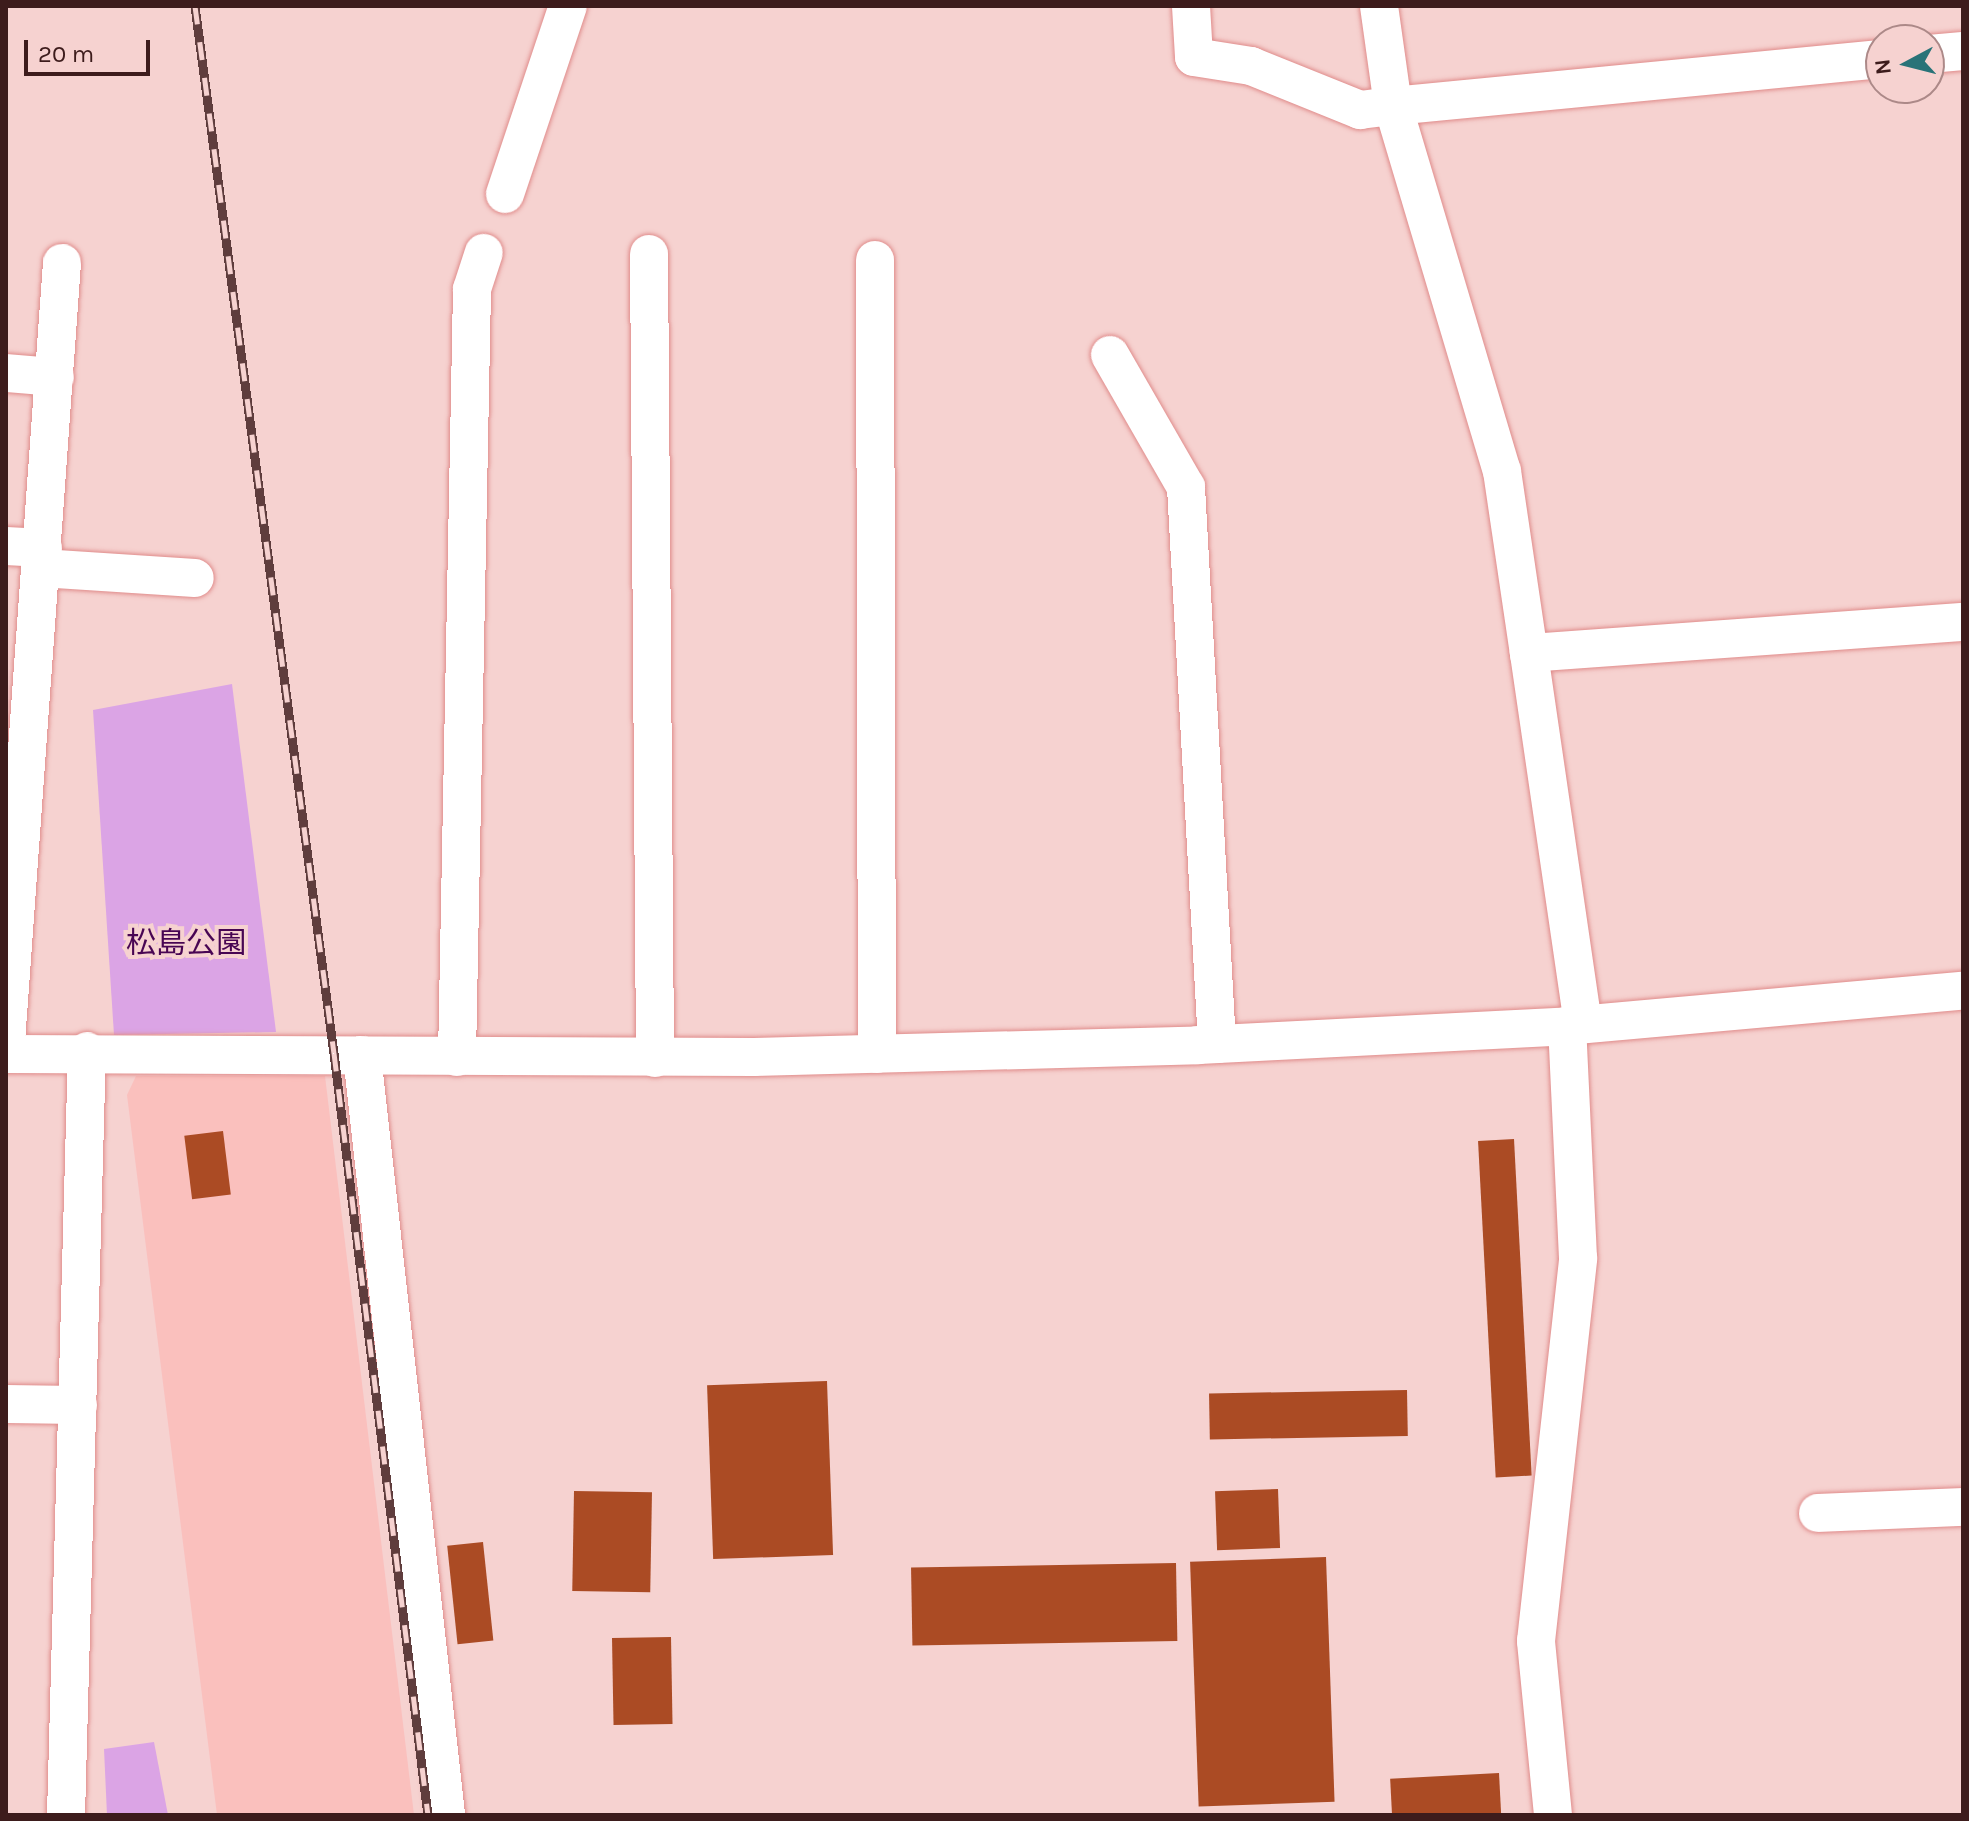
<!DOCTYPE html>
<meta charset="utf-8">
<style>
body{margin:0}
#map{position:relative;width:1969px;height:1821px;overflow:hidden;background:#f6d2d0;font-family:Karla,"Noto Sans JP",sans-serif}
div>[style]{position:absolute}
.built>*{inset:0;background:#fac0bd}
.green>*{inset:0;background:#dba4e5}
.building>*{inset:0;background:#ab4b24;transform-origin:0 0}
.roads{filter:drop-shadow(0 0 2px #e08c8b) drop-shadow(0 0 2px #e08c8b)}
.street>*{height:38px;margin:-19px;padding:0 19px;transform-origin:19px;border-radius:19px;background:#fff}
.rail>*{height:9px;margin-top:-4.5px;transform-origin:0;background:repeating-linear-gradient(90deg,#f6d2d0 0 18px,#5f3d3d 0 36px);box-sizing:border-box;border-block:2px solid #5f3d3d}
span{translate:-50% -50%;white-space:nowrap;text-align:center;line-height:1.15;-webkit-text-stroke:8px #f6d2d0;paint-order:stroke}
.park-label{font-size:30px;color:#480553}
.frame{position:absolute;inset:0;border:8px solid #3d1c1c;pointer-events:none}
.north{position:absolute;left:1865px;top:24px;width:80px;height:80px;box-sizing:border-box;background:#f6d2d0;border:2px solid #ac8988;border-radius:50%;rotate:263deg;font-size:22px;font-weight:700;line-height:32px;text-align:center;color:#3d1c1c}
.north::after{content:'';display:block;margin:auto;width:28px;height:36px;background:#297378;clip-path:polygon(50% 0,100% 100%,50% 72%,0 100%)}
.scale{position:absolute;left:24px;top:40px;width:126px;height:36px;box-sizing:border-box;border:4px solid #3d1c1c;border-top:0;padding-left:10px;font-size:24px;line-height:28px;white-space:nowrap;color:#3d1c1c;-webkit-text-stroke:6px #f6d2d0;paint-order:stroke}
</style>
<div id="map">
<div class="built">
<i style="clip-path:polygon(136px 1076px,325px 1076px,414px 1815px,217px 1815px,127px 1095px)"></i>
</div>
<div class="green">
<i style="clip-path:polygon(232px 684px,276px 1032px,114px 1035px,93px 710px)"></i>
<i style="clip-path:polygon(154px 1742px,168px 1815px,107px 1815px,104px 1749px)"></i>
</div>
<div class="building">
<i style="left:223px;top:1131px;width:64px;height:39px;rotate:83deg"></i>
<i style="left:1514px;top:1139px;width:337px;height:36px;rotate:87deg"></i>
<i style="left:827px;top:1381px;width:174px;height:120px;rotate:88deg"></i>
<i style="left:1407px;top:1390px;width:46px;height:198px;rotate:89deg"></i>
<i style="left:1278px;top:1489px;width:59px;height:63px;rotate:88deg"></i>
<i style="left:574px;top:1491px;width:78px;height:100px;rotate:1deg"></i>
<i style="left:483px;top:1542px;width:99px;height:36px;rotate:84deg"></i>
<i style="left:1326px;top:1557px;width:245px;height:136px;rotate:88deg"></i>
<i style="left:1176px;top:1563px;width:78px;height:265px;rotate:89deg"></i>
<i style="left:671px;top:1637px;width:87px;height:59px;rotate:89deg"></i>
<i style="left:1499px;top:1773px;width:42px;height:109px;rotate:87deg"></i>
</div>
<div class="roads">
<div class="street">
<i style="left:1191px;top:6px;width:51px;rotate:86.6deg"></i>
<i style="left:1194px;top:57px;width:58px;rotate:9deg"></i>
<i style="left:1251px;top:66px;width:118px;rotate:22deg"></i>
<i style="left:1360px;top:110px;width:33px;rotate:-7deg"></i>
<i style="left:1393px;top:106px;width:381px;rotate:73.4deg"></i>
<i style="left:1502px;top:471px;width:184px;rotate:81.6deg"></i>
<i style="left:1379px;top:6px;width:101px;rotate:82deg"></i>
<i style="left:1393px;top:106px;width:490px;rotate:-5.5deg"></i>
<i style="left:1929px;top:54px;width:34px;rotate:-5deg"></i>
<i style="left:505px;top:194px;width:198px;rotate:-71.5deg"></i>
<i style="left:649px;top:254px;width:804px;rotate:89.57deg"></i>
<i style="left:875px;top:260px;width:794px;rotate:89.86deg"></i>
<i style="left:1110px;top:355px;width:152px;rotate:60.1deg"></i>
<i style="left:1186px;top:487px;width:558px;rotate:86.81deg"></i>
<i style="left:6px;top:373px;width:49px;rotate:4.7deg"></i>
<i style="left:6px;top:546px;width:37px;rotate:3deg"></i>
<i style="left:41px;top:568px;width:154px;rotate:3.7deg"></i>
<i style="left:1583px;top:1024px;width:375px;rotate:-98.3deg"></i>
<i style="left:1529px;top:653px;width:435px;rotate:-4.1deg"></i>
<i style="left:6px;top:1042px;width:781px;rotate:-85.89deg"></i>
<i style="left:6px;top:1054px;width:748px;rotate:0.23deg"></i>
<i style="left:754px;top:1057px;width:444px;rotate:-1.5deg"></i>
<i style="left:1198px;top:1045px;width:369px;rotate:-2.9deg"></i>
<i style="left:1567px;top:1026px;width:398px;rotate:-5.1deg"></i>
<i style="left:362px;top:1055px;width:765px;rotate:83.69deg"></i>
<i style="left:457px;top:1057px;width:768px;rotate:-88.88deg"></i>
<i style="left:472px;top:289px;width:38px;rotate:-72deg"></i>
<i style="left:6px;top:1404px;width:72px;rotate:0.8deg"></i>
<i style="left:1818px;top:1513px;width:145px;rotate:-2.4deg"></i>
<i style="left:66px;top:1815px;width:764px;rotate:-88.43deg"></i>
<i style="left:1553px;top:1815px;width:175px;rotate:-95.6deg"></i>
<i style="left:1536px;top:1641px;width:385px;rotate:-83.7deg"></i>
<i style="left:1578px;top:1258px;width:232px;rotate:-92.7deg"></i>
</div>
</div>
<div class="rail">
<i style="left:195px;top:6px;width:1056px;rotate:82.44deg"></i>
<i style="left:334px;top:1053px;width:768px;rotate:82.97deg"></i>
</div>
<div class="park-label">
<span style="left:186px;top:943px">松島公園</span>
</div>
<div class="frame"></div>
<div class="north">N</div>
<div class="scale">20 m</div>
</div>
